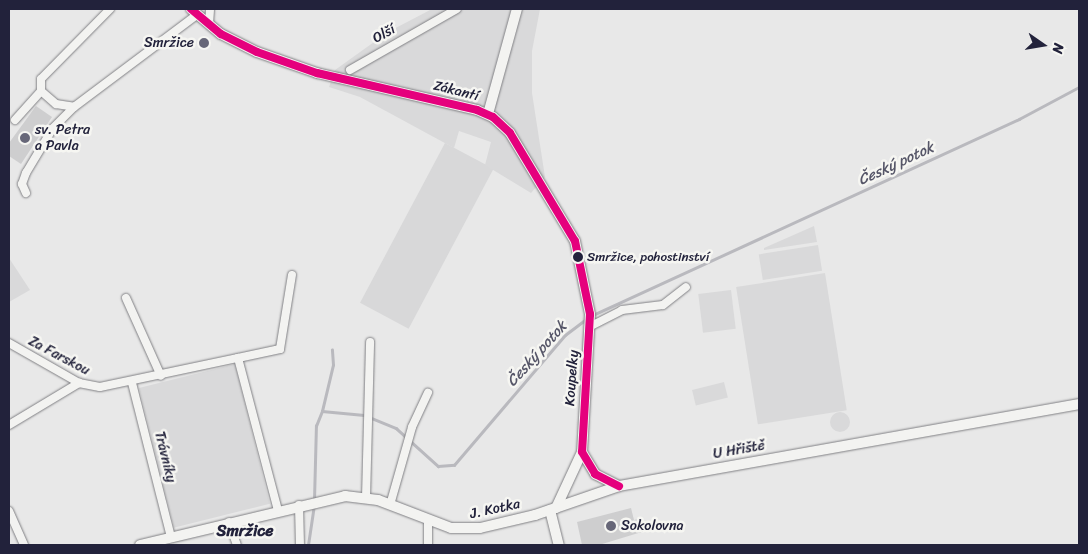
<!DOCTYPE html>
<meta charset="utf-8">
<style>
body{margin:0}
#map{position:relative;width:1088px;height:554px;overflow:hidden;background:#e8e8e8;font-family:Sriracha,sans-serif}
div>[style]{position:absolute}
.built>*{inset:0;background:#d8d8d9;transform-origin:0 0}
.green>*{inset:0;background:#d9d9da;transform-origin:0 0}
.round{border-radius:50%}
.stream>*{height:2.5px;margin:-1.25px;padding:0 1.25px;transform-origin:1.25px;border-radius:1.25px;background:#b9b9be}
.building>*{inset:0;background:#cececf}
.roads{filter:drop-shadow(0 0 1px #808084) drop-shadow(0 0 1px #808084)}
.street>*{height:8px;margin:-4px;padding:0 4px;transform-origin:4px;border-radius:4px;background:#f3f3f1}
.secondary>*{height:10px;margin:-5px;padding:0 5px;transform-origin:5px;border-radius:5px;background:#f3f3f1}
.bus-1>*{height:8px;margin:-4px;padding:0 4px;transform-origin:4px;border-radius:4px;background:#e5007d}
.dots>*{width:14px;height:14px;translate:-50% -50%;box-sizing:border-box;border:2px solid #f6f6f2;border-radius:50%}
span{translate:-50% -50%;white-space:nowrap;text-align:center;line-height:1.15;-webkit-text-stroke:5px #f6f6f2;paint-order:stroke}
.bus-label{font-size:13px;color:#22223b}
.left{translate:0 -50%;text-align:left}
.street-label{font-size:14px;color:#22223b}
.poi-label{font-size:14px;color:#22223b}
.right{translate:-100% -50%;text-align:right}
.water-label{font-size:15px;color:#565668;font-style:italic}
.quarter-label{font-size:16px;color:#22223b;font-weight:700}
.frame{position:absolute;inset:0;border:10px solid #22223b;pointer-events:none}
.north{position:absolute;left:1018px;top:20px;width:50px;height:50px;-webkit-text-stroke:4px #f6f6f2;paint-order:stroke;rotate:103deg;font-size:14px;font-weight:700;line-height:20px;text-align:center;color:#22223b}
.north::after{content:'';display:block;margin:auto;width:18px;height:22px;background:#22223b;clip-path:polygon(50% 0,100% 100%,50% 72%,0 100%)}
</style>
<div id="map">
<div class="built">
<i style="left:445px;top:143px;width:55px;height:181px;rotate:28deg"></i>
</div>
<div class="green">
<i style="clip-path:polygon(432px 9px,540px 9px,532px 51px,532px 93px,545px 177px,531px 193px,485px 165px,491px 142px,459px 131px,454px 148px,360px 97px,329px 87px,335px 70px,388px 32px)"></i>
<i style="clip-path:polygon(814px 226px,817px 242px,764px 250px,764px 248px)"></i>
<i style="left:818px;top:245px;width:26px;height:60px;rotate:81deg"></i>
<i style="clip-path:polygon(9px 258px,30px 290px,9px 302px)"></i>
<i style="left:825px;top:273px;width:139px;height:90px;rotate:81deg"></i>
<i style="left:731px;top:290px;width:39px;height:33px;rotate:83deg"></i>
<i style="left:235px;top:364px;width:144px;height:99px;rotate:76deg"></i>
<i style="left:724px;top:382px;width:16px;height:33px;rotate:76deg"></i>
<i class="round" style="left:830px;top:412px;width:20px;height:20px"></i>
</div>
<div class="stream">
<i style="left:593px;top:315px;width:469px;rotate:-24.7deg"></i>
<i style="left:1019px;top:119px;width:68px;rotate:-28.1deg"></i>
<i style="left:322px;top:411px;width:47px;rotate:-76.6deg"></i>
<i style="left:333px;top:365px;width:15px;rotate:-94deg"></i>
<i style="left:314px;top:500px;width:74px;rotate:-88.5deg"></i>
<i style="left:316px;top:426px;width:16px;rotate:-68deg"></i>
<i style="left:322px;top:411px;width:42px;rotate:5.4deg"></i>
<i style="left:364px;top:415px;width:35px;rotate:22deg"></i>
<i style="left:396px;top:428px;width:57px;rotate:42.1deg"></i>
<i style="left:438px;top:466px;width:16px;rotate:-4deg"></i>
<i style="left:454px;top:465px;width:171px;rotate:-49.5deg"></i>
<i style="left:565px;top:335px;width:26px;rotate:-37deg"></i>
<i style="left:308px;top:545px;width:40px;rotate:-81.5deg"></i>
</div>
<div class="building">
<i style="clip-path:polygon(36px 106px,52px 117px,21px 164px,9px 156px,9px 143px)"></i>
<i style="clip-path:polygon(631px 508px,634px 520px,642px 518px,645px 531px,599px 545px,582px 545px,577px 522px)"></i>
</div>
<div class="roads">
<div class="street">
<i style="left:110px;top:9px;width:98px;rotate:134.6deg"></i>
<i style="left:41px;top:79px;width:12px;rotate:90deg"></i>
<i style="left:41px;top:91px;width:20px;rotate:41deg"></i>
<i style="left:56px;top:104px;width:18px;rotate:9deg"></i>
<i style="left:74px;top:107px;width:155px;rotate:-36.9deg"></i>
<i style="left:209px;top:24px;width:15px;rotate:-86deg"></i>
<i style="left:350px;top:70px;width:123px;rotate:-29.7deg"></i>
<i style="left:15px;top:120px;width:39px;rotate:-48deg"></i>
<i style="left:26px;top:193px;width:10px;rotate:-114deg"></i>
<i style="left:22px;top:184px;width:12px;rotate:-70deg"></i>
<i style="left:26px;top:173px;width:52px;rotate:-59deg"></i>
<i style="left:53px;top:128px;width:30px;rotate:-45deg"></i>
<i style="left:126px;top:298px;width:85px;rotate:65.8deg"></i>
<i style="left:589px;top:327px;width:37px;rotate:-27deg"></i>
<i style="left:622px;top:310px;width:41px;rotate:-7deg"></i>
<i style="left:663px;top:305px;width:29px;rotate:-38deg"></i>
<i style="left:9px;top:343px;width:81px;rotate:29.7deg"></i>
<i style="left:79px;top:383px;width:21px;rotate:11deg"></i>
<i style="left:100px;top:387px;width:141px;rotate:-11.9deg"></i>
<i style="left:238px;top:358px;width:157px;rotate:75.3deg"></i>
<i style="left:238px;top:358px;width:43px;rotate:-12.1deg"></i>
<i style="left:280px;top:349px;width:75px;rotate:-80.8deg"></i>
<i style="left:132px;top:383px;width:159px;rotate:75.8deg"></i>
<i style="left:9px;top:425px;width:82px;rotate:-31deg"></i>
<i style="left:366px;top:498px;width:156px;rotate:-88.5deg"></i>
<i style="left:299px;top:505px;width:40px;rotate:88.6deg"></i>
<i style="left:390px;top:505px;width:81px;rotate:-74.2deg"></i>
<i style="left:412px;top:427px;width:38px;rotate:-65deg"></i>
<i style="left:9px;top:511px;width:37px;rotate:66deg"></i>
<i style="left:428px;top:520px;width:25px;rotate:90deg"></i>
<i style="left:229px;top:522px;width:24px;rotate:71deg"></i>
</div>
<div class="secondary">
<i style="left:191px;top:9px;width:39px;rotate:40deg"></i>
<i style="left:221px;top:34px;width:40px;rotate:26.6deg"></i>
<i style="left:257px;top:52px;width:64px;rotate:19.3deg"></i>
<i style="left:317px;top:73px;width:164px;rotate:13deg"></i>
<i style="left:477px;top:110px;width:17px;rotate:24deg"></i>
<i style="left:493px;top:117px;width:23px;rotate:43deg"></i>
<i style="left:510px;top:133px;width:126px;rotate:59deg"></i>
<i style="left:575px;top:241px;width:75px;rotate:78.4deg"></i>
<i style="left:590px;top:314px;width:138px;rotate:93.3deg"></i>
<i style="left:582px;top:452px;width:26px;rotate:59deg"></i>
<i style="left:595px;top:474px;width:27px;rotate:27deg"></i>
<i style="left:488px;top:114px;width:109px;rotate:-74.6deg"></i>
<i style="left:556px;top:508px;width:62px;rotate:-65.1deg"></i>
<i style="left:550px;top:510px;width:36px;rotate:76deg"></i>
<i style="left:140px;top:545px;width:211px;rotate:-13.4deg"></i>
<i style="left:345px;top:496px;width:33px;rotate:7deg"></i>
<i style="left:378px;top:500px;width:78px;rotate:21deg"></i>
<i style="left:451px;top:528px;width:29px"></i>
<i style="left:480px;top:528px;width:57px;rotate:-13.3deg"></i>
<i style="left:535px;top:515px;width:89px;rotate:-19deg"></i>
<i style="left:619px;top:486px;width:467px;rotate:-10.1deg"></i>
</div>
</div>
<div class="bus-1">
<i style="left:191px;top:9px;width:39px;rotate:40deg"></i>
<i style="left:221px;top:34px;width:40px;rotate:26.6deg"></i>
<i style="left:257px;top:52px;width:64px;rotate:19.3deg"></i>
<i style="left:317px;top:73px;width:164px;rotate:13deg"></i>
<i style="left:477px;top:110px;width:17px;rotate:24deg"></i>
<i style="left:493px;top:117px;width:23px;rotate:43deg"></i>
<i style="left:510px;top:133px;width:126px;rotate:59deg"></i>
<i style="left:575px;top:241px;width:75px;rotate:78.4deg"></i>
<i style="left:590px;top:314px;width:138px;rotate:93.3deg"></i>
<i style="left:582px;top:452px;width:26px;rotate:59deg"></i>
<i style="left:595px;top:474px;width:27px;rotate:27deg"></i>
</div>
<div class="dots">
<i style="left:204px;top:43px;background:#676778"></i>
<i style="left:25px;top:138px;background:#676778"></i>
<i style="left:578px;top:257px;background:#22223b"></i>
<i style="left:611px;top:526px;background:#676778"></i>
</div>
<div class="bus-label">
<span class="left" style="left:587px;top:257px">Smržice, pohostinství</span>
</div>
<div class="street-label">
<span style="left:384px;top:34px;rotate:-29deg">Olší</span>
<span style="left:456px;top:91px;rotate:14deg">Zákantí</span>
<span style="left:59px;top:356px;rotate:28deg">Za Farskou</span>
<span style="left:572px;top:378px;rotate:-86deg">Koupelky</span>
<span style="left:739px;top:450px;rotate:-10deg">U Hřiště</span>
<span style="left:165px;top:457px;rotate:76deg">Trávníky</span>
<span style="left:495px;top:509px;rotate:-12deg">J. Kotka</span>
</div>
<div class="poi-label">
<span class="right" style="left:194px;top:43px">Smržice</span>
<span class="left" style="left:35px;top:138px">sv. Petra<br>a Pavla</span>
<span class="left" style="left:621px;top:526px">Sokolovna</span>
</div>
<div class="water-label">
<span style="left:896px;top:164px;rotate:-25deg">Český potok</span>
<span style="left:537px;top:354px;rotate:-48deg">Český potok</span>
</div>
<div class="quarter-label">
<span style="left:245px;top:531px">Smržice</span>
</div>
<div class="frame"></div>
<div class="north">N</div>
</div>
